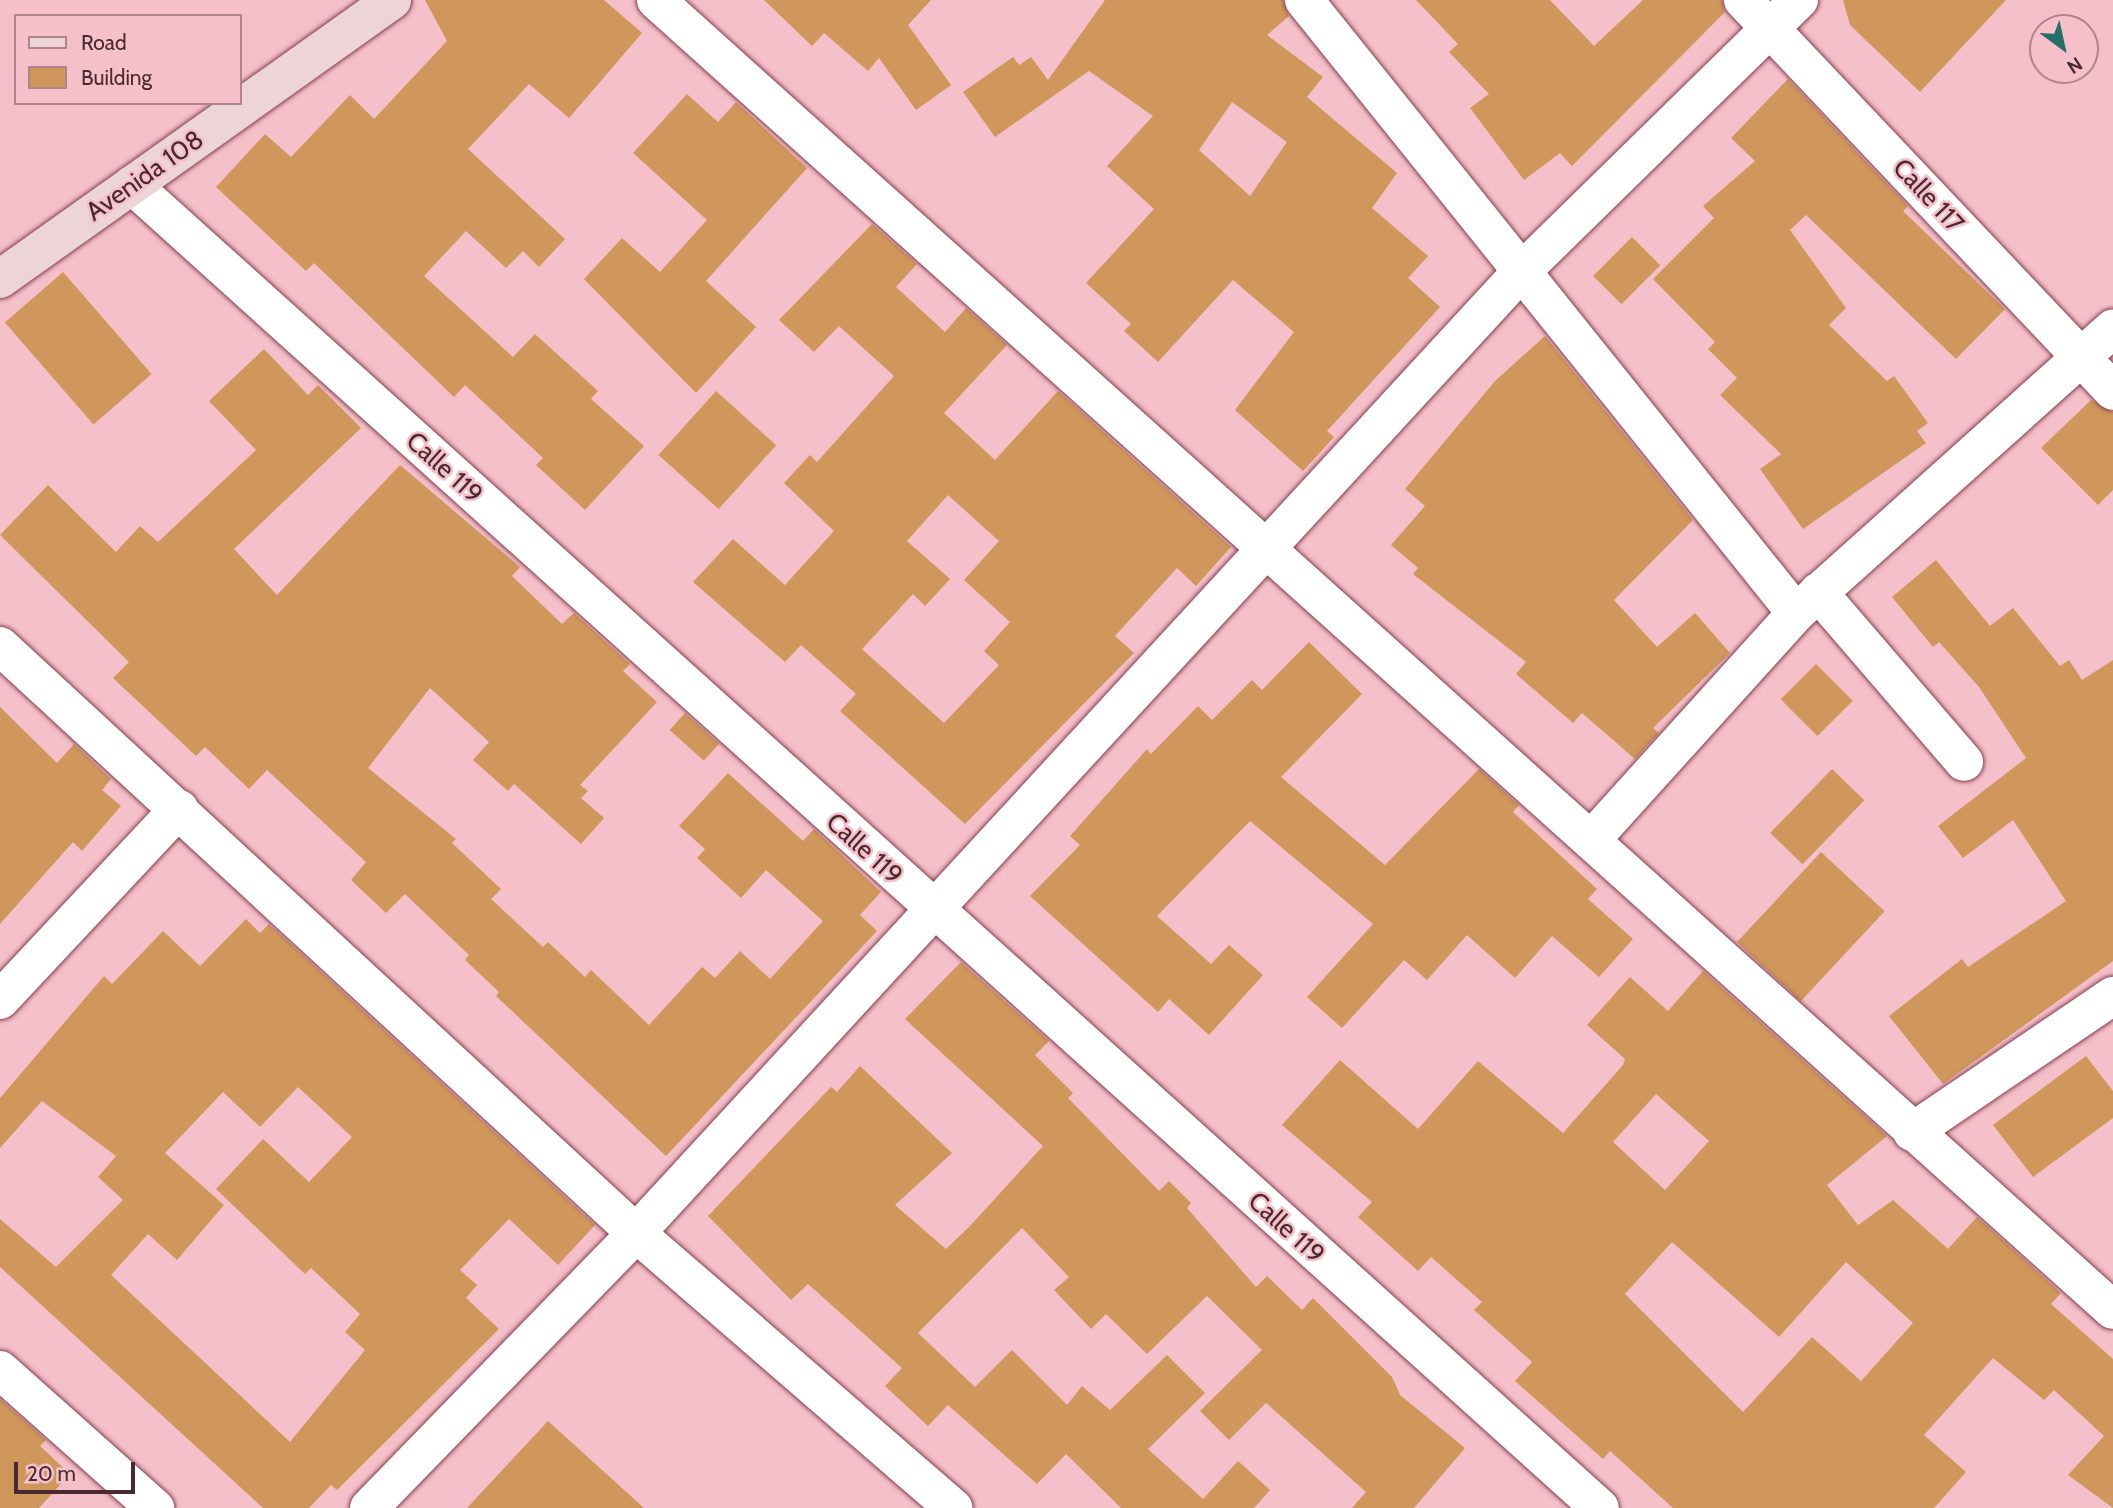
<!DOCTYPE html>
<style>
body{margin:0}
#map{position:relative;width:2113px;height:1508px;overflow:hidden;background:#f5c0ca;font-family:Cabin,sans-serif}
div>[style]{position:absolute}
.building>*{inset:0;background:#cf975b;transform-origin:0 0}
.roads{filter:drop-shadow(0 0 2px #873e50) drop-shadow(0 0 2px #873e50)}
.street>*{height:38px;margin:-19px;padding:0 19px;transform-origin:19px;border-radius:19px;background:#fff}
.secondary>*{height:38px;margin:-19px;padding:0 19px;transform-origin:19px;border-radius:19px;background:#ecd4d9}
span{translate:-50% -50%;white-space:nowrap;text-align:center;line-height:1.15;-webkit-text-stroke:5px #f5c0ca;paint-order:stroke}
.street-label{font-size:26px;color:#4b2930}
.legend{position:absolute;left:14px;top:14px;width:228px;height:91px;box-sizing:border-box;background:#f5c0ca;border:2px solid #b1848c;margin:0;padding:9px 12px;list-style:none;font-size:21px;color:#4b2930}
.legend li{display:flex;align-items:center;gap:14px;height:35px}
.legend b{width:35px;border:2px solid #b1848c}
.north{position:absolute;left:2029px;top:14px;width:70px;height:70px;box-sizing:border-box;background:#f5c0ca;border:2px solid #b1848c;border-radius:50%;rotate:147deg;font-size:19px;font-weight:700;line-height:28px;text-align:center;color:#4b2930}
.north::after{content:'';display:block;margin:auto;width:24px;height:32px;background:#266f68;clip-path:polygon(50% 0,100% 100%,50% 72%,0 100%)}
.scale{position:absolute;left:14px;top:1462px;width:121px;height:32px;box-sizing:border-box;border:4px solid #4b2930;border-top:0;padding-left:9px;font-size:21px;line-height:24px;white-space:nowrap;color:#4b2930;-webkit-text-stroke:5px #f5c0ca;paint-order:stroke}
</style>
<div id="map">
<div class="building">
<i style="clip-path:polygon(425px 0,604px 0,642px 33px,569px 118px,529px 84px,468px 149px,565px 239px,539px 267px,523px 251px,506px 268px,466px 231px,424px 276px,513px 357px,535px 334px,598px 391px,591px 399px,644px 446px,585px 510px,536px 465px,543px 458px,465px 385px,454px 397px,314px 263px,306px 271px,216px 187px,265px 134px,291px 157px,350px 95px,374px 119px,447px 41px)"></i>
<i style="clip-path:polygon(764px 0,931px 0,908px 25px,951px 85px,916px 110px,879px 58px,868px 71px,824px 33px,812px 46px)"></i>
<i style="clip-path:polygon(evenodd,1105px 0,1283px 0,1289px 16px,1267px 35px,1323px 77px,1307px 97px,1397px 173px,1372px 208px,1428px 256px,1408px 278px,1440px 307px,1327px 431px,1334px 437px,1303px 471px,1235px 410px,1294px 332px,1233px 280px,1158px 362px,1124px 331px,1131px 324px,1086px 283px,1154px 209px,1107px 166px,1153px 116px,1089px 71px,995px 137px,963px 92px,1013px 57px,1019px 65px,1031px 57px,1048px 80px,1105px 0,1232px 102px,1287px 142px,1250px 196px,1199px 150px,1232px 102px)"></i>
<i style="clip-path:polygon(1416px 0,1550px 0,1594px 46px,1643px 0,1722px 0,1725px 12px,1572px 166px,1560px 153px,1524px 180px,1470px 108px,1489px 94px,1449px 52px,1458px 44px)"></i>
<i style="clip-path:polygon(1843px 0,2006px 0,1920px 92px,1850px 25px)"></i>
<i style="clip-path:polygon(1788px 79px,1908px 206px,1903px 211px,2005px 309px,1956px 359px,1806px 215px,1790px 230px,1846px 308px,1829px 325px,1887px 381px,1894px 376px,1928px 423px,1917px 431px,1926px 443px,1803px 529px,1760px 469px,1781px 454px,1720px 395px,1737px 378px,1708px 349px,1715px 342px,1653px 279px,1714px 218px,1703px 206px,1755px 161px,1731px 138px)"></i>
<i style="clip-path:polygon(687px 94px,718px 122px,736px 102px,807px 168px,706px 281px,756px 327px,696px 393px,584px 279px,622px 238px,660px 272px,707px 220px,633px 153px)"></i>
<i style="clip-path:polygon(evenodd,872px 224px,917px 264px,896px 287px,945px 332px,966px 308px,1007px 345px,944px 413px,995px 460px,1058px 391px,1231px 547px,1196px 586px,1177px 568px,1115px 636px,1134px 653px,965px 824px,840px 711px,856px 694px,801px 645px,785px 662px,693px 582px,733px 539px,785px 585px,834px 531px,784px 483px,810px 455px,817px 462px,894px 376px,839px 326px,814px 352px,779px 320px,872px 224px,948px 495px,999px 541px,964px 580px,1010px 622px,984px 651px,999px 665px,944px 723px,862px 649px,913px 594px,925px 606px,950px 579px,907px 541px,948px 495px)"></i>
<i style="left:1632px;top:237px;width:40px;height:55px;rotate:45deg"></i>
<i style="left:63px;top:272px;width:135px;height:77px;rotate:49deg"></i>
<i style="clip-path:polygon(1545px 336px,1693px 520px,1614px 600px,1657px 647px,1695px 613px,1730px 653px,1653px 728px,1659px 733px,1635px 759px,1582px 713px,1573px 723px,1516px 674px,1526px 662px,1413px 574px,1418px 568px,1391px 545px,1425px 506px,1405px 489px,1495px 381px)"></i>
<i style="clip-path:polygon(264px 349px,308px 395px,318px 385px,361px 428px,234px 549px,277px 595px,400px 465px,520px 567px,512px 576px,562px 624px,574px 613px,630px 664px,623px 671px,657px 702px,580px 785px,588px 791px,581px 798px,604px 818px,581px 844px,514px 784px,508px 791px,473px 760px,489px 742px,430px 688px,368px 768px,456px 839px,452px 843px,501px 889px,491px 899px,543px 947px,548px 942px,585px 977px,591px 970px,649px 1025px,702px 967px,715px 978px,740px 951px,770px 979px,823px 921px,766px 870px,741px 898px,697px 858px,705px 849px,679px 826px,728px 773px,803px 841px,814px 829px,881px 892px,860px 915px,877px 931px,666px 1156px,496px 996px,499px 992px,465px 960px,469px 955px,405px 894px,386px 913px,351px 880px,366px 862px,267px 770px,249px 789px,205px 747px,196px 756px,113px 678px,129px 662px,0 535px,48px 485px,116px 552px,140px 526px,158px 542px,256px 450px,209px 401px)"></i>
<i style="left:716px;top:391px;width:81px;height:86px;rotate:42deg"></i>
<i style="clip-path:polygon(2091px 400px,2113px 412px,2113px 490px,2098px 505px,2041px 448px)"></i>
<i style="clip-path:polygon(1936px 560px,1990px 626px,2013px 608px,2060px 666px,2069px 660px,2082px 680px,2113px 660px,2113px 961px,1943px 1084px,1889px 1016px,1962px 959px,1968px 967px,2066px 901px,2013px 820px,1963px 858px,1938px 826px,2026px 758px,1979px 687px,1939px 642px,1933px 647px,1892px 597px)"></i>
<i style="clip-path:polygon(1309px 642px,1362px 694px,1281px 777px,1385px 865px,1479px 769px,1519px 805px,1513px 812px,1597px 889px,1588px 899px,1633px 939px,1599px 977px,1552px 936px,1515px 978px,1467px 935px,1427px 980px,1404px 960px,1342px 1028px,1307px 997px,1373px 924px,1250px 821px,1157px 916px,1211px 964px,1229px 945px,1263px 975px,1209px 1035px,1169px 999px,1158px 1012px,1030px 896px,1080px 845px,1070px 836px,1147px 749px,1151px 754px,1198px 706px,1212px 720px,1252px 680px,1262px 690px)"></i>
<i style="left:1816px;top:664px;width:52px;height:50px;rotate:45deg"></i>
<i style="clip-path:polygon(0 707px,57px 763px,74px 744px,111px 779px,102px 790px,121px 806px,82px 851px,73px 842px,0 924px)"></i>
<i style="left:685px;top:713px;width:46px;height:23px;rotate:42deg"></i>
<i style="left:1832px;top:769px;width:45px;height:89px;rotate:44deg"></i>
<i style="left:1821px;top:852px;width:87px;height:123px;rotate:43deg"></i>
<i style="clip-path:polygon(evenodd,246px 919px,260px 933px,269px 924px,595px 1225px,558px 1265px,509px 1219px,460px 1270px,477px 1285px,466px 1298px,499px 1329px,337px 1490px,331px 1485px,309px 1508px,263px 1508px,0 1267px,0 1219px,56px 1267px,123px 1200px,98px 1177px,116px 1156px,42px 1101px,0 1148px,0 1098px,104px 976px,112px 984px,163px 931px,200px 966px,246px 919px,298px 1087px,352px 1137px,309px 1182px,263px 1139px,216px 1189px,305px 1274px,311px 1268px,360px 1314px,345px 1332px,365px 1350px,290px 1442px,111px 1275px,148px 1234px,177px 1260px,224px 1205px,165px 1153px,223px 1092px,260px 1127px,298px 1087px)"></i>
<i style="clip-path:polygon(961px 962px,1049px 1041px,1035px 1055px,1073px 1093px,1068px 1098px,1159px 1191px,1169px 1181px,1191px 1203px,1187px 1208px,1256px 1287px,1267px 1276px,1302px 1310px,1313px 1298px,1392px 1377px,1400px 1395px,1465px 1448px,1414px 1508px,1352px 1508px,1366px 1492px,1266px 1403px,1229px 1440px,1200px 1411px,1262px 1350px,1207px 1296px,1147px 1354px,1106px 1314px,1091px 1329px,1054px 1290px,1069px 1277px,1022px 1228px,918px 1333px,975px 1387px,1012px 1350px,1067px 1405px,1082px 1386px,1110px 1410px,1167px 1355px,1205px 1393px,1148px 1449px,1203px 1499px,1238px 1461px,1270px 1490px,1254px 1508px,1121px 1508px,1066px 1454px,1037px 1484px,948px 1405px,928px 1426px,885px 1386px,902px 1368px,808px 1284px,791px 1300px,708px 1216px,831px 1087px,837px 1092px,860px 1066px,952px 1153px,895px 1205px,946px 1249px,970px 1226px,1043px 1146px,905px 1019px)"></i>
<i style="clip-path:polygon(evenodd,1703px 971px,1887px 1136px,1827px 1185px,1858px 1225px,1893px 1200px,1948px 1249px,1977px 1217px,2061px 1293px,2051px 1304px,2113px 1359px,2113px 1508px,2068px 1475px,2104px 1436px,2054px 1390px,2044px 1400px,1993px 1358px,1924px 1435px,1966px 1472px,1934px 1508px,1673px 1508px,1610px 1451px,1603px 1459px,1515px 1381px,1532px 1362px,1474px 1310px,1482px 1302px,1431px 1257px,1418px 1271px,1358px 1217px,1372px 1202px,1282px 1125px,1340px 1060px,1418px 1129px,1478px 1061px,1563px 1133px,1623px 1065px,1625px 1059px,1587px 1025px,1630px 977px,1668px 1011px,1703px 971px,1656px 1094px,1709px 1141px,1665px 1190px,1613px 1142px,1656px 1094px,1703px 971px,1672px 1242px,1779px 1337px,1846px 1262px,1913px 1323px,1861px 1381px,1812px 1337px,1743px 1412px,1625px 1294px,1672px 1242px)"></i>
<i style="clip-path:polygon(2086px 1056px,2113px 1091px,2113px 1118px,2033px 1177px,1993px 1125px)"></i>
<i style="clip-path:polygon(0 1399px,46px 1440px,40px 1446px,70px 1474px,39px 1508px,0 1508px)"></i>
<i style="clip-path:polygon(548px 1421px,644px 1508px,467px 1508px)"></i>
</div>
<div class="roads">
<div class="street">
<i style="left:656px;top:0;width:1959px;rotate:41.96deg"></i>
<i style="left:1304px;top:0;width:786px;rotate:51.25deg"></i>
<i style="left:1743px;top:0;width:538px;rotate:46.58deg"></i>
<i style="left:132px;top:185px;width:1976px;rotate:42.03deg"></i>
<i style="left:1818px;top:592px;width:224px;rotate:49.3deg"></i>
<i style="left:0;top:646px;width:865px;rotate:42.71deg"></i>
<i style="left:636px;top:1233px;width:420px;rotate:40.9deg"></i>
<i style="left:1591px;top:840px;width:306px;rotate:-47.9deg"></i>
<i style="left:1796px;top:613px;width:426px;rotate:-41.9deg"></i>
<i style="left:0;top:1000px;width:262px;rotate:-46.9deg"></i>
<i style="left:1912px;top:1132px;width:243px;rotate:-34.1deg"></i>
<i style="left:0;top:1370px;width:208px;rotate:41.7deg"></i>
<i style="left:369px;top:1508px;width:383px;rotate:-45.8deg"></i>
<i style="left:636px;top:1233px;width:1304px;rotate:-47.36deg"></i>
<i style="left:1519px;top:274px;width:392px;rotate:-44.4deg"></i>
</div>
<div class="secondary">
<i style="left:0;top:279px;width:481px;rotate:-35.4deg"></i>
</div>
</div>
<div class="street-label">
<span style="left:145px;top:176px;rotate:-35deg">Avenida 108</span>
<span style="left:1928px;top:196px;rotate:47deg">Calle 117</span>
<span style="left:444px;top:468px;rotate:42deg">Calle 119</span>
<span style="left:864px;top:849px;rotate:42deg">Calle 119</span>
<span style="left:1286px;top:1228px;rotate:42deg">Calle 119</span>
</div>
<ul class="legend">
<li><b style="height:9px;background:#ecd4d9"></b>Road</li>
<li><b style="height:19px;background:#cf975b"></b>Building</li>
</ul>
<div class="north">N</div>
<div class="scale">20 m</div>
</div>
